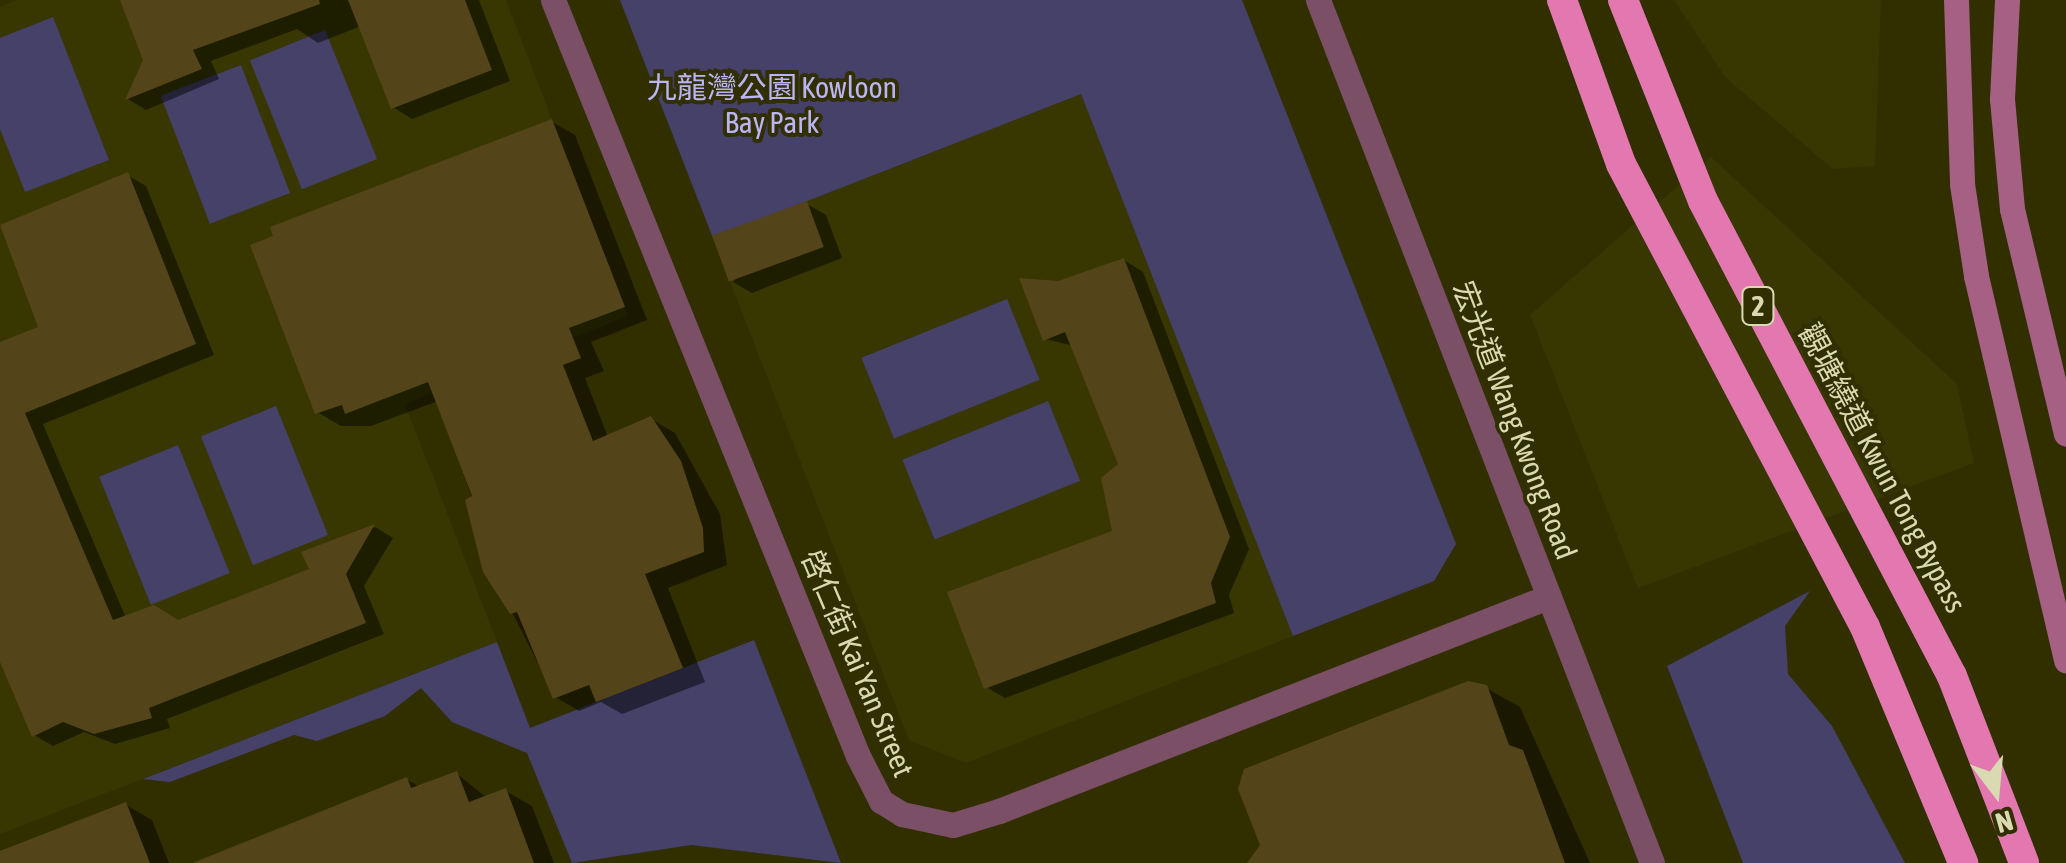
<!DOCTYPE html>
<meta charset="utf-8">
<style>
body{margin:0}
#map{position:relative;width:2066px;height:863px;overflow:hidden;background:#312f00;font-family:"Asap Condensed","Noto Sans TC",sans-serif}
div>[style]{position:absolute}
.built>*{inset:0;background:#383701}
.green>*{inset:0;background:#454168;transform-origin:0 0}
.shadow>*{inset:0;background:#0007}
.building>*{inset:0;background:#544419;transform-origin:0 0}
.minor>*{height:25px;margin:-12.5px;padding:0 12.5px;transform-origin:12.5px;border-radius:12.5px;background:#7b4f65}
.tertiary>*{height:25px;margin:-12.5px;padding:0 12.5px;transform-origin:12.5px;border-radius:12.5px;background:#7b4f65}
.secondary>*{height:25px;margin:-12.5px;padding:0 12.5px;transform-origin:12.5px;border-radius:12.5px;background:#a56084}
.motorway>*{height:30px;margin:-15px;padding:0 15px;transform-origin:15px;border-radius:15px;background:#e378b1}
span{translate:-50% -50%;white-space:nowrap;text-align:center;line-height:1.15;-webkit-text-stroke:8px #312f00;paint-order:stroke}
.shield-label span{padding:2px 8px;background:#312f00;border:2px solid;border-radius:8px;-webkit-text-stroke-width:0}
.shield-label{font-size:28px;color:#dadab2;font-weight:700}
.park-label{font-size:30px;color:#bbb5f8}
.street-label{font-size:30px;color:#dadab2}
.north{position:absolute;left:1946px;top:743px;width:100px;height:100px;-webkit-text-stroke:8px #312f00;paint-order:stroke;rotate:164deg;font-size:28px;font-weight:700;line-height:40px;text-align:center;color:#dadab2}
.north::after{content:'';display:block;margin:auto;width:35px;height:45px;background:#dadab2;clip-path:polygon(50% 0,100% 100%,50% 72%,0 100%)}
</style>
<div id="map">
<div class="built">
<i style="clip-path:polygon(17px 0,506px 0,628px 316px,405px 404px,497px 642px,0 834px,0 7px)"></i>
<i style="clip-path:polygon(1674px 0,1881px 0,1875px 166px,1833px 169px,1725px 77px)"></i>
<i style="clip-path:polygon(1081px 94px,1293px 636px,966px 763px,909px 740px,713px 238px)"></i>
<i style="clip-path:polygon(1711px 157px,1957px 384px,1974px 463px,1638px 588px,1530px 315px)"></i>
</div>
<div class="green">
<i style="clip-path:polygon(620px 0,1242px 0,1456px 544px,1434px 581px,1293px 636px,1081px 94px,713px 238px)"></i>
<i style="clip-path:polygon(53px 17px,109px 160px,25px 192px,0 129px,0 38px)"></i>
<i style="left:325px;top:30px;width:139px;height:81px;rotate:68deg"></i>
<i style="left:241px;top:65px;width:137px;height:86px;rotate:69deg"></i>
<i style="left:1007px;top:299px;width:87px;height:157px;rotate:68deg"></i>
<i style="left:1048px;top:401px;width:86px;height:157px;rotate:68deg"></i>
<i style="left:276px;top:406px;width:139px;height:81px;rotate:68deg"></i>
<i style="left:178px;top:445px;width:138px;height:85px;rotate:68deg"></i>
<i style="clip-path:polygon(1810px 591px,1785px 626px,1788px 674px,1832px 726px,1905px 863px,1743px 863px,1667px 666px)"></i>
<i style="clip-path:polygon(754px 640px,841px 863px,691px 845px,572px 863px,527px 753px,452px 722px,421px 688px,385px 716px,317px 741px,294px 735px,170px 782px,143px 779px,497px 642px,530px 728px)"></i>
</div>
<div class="shadow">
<i style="clip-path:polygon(123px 0,479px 0,510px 81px,412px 119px,393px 107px,361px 26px,318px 43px,297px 29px,211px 61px,219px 79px,146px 110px,128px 99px,146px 60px)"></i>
<i style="clip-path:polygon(552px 122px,575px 135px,647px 320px,591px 342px,604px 371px,585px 378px,608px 437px,651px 419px,675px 433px,720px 514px,727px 565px,668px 588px,705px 682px,622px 714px,601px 702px,579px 711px,555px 697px,512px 612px,438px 401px,371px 426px,341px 426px,317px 412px)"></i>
<i style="clip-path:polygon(127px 175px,146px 186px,214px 355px,43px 424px,126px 618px,179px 623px,313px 570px,305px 554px,375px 527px,393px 538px,364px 586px,384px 634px,167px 719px,170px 728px,115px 744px,84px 732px,53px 746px,34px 735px,0 656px,0 344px,41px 328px)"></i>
<i style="clip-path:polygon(807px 204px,826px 215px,842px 258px,752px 293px,733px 282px)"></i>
<i style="clip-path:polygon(1124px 260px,1143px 272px,1249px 549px,1229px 595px,1234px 613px,1005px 698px,986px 687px,1115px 532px,1121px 464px,1074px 346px,1045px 339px,1058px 284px)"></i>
<i style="clip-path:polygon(1486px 688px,1520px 707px,1590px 863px,1258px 863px)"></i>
<i style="clip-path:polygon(457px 774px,487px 798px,506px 791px,532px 806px,554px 863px,192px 863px,407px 780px,420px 787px)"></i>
<i style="clip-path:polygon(126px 805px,152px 820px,169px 863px,0 863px,0 853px)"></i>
</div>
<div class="building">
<i style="clip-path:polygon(120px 0,319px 0,320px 4px,193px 50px,202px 69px,125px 100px,143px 60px)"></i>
<i style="clip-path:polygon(348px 0,465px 0,492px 70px,391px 109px)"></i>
<i style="clip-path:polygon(552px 119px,625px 307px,569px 328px,581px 358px,563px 365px,593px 441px,651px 416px,681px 461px,703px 528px,704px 552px,645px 574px,683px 668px,596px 702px,589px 685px,553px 699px,517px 612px,510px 614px,483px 572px,465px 500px,472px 496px,428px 382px,345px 414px,342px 405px,315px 414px,250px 245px,273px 236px,270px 227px)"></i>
<i style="clip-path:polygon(128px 172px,196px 344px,25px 413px,113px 620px,154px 605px,178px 620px,309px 569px,301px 552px,375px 524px,346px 574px,366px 623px,149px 708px,152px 718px,94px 734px,63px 722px,32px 737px,0 662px,0 342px,38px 327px,0 225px)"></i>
<i style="left:807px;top:201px;width:49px;height:101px;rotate:70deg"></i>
<i style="clip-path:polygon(1124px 258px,1230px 537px,1211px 583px,1216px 603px,984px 689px,947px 592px,1112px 531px,1101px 478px,1118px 464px,1065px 332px,1043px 341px,1019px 278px,1058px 281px)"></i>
<i style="clip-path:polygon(1468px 681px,1487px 685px,1509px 745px,1523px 750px,1565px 863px,1247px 863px,1260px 845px,1238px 789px,1244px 769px)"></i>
<i style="clip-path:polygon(457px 771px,469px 802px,506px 788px,534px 863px,192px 863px,407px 777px,411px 788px)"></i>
<i style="clip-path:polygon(126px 802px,150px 863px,0 863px,0 851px)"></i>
</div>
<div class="minor">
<i style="left:553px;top:0;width:815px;rotate:68.03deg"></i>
<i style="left:858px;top:756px;width:51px;rotate:62.9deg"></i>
<i style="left:881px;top:801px;width:25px;rotate:32deg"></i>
<i style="left:902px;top:814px;width:52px;rotate:12.2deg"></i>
<i style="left:953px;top:825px;width:48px;rotate:-16.9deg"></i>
<i style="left:999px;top:811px;width:589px;rotate:-21.3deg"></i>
</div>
<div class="tertiary">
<i style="left:1318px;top:0;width:925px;rotate:68.84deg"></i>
</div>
<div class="secondary">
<i style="left:1956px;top:0;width:184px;rotate:88.1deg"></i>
<i style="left:1962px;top:184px;width:93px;rotate:81.3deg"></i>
<i style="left:1976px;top:276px;width:395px;rotate:76.8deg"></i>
<i style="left:2007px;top:0;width:99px;rotate:92.9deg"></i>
<i style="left:2002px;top:99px;width:110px;rotate:84.8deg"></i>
<i style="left:2012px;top:209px;width:231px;rotate:76.5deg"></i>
</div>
<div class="motorway">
<i style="left:1562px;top:0;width:174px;rotate:70.2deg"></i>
<i style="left:1621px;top:164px;width:523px;rotate:62.21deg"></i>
<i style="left:1865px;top:627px;width:256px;rotate:67.4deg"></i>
<i style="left:1623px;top:0;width:216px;rotate:68.3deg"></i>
<i style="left:1703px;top:201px;width:536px;rotate:62.34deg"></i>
<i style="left:1952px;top:676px;width:200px;rotate:68.9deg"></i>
</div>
<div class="shield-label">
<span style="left:1758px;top:306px">2</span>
</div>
<div class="park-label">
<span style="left:772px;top:104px">九龍灣公園 Kowloon<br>Bay Park</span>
</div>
<div class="street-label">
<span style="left:1515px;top:420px;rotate:69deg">宏光道 Wang Kwong Road</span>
<span style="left:1883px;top:468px;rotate:62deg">觀塘繞道 Kwun Tong Bypass</span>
<span style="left:858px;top:663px;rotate:67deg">啓仁街 Kai Yan Street</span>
</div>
<div class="north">N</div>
</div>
